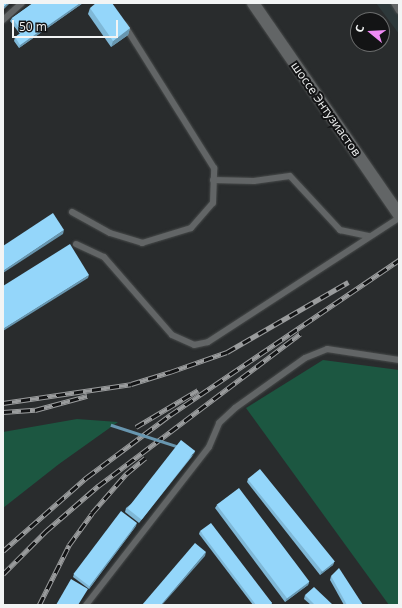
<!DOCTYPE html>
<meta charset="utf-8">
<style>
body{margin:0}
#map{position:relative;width:402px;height:608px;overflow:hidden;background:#292c2d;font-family:"Open Sans",sans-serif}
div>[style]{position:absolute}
.built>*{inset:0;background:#2d383a}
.green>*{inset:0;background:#1c5741}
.roads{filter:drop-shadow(0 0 1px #484b4b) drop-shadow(0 0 1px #484b4b)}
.service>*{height:6px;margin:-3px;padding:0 3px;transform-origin:3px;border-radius:3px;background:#626566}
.secondary>*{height:12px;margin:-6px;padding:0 6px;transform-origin:6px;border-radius:6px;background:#626566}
.rail>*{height:4.5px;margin-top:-2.25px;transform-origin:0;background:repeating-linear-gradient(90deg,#131415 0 9px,#9a9c9d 0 18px);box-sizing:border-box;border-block:1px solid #9a9c9d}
.wall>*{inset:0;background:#7fb8d7}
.shaded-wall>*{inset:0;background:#6896af;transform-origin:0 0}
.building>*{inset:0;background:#94d6fa;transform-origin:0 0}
span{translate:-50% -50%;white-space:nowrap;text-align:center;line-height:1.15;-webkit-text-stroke:4px #131415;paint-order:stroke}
.street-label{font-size:12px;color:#f2f4f4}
.frame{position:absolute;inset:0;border:4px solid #f2f4f4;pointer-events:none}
.north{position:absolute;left:350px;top:12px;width:40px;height:40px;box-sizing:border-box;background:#131415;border:1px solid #6c6e6e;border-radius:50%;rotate:288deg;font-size:11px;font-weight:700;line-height:16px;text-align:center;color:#f2f4f4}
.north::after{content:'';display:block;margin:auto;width:14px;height:18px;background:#f08bf5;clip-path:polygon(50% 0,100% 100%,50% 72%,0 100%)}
.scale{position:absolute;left:12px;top:20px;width:106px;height:18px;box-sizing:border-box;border:2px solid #f2f4f4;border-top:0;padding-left:5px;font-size:12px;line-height:14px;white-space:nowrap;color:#f2f4f4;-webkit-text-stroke:3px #131415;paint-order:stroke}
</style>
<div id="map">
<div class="built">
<i style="clip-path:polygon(376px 3px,399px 3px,399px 34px)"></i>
</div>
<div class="green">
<i style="clip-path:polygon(323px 360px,399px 370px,399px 605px,389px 605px,246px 408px)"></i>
<i style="clip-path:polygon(77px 419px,118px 422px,59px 464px,3px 508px,3px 432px)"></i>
</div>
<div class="roads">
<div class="service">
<i style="left:394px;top:3px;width:9px;rotate:58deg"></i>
<i style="left:3px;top:20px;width:25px;rotate:-42deg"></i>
<i style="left:213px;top:180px;width:41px;rotate:1.4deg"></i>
<i style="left:254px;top:181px;width:36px;rotate:-8deg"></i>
<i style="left:290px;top:176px;width:74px;rotate:47.2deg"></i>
<i style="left:340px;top:230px;width:29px;rotate:12deg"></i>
<i style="left:72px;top:212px;width:43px;rotate:28.9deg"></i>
<i style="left:110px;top:233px;width:34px;rotate:17deg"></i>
<i style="left:142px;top:243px;width:51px;rotate:-17deg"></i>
<i style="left:191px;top:228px;width:33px;rotate:-49deg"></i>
<i style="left:213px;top:203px;width:35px;rotate:-88deg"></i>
<i style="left:214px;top:168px;width:168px;rotate:-122.1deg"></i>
<i style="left:76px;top:244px;width:31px;rotate:25deg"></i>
<i style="left:104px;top:257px;width:103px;rotate:48.9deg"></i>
<i style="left:172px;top:335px;width:24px;rotate:24deg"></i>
<i style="left:194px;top:345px;width:14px;rotate:-12deg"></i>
<i style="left:208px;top:342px;width:228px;rotate:-33deg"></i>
<i style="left:86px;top:605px;width:200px;rotate:-52.1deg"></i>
<i style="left:209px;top:447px;width:26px;rotate:-67deg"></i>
<i style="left:219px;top:423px;width:22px;rotate:-43deg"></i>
<i style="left:235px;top:408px;width:86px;rotate:-35.5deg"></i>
<i style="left:305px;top:358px;width:24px;rotate:-22deg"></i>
<i style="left:327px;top:349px;width:73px;rotate:8.7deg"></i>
</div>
<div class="secondary">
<i style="left:253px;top:3px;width:257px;rotate:55.4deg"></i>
</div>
</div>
<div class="rail">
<i style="left:3px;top:403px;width:129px;rotate:-8.4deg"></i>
<i style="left:131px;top:384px;width:41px;rotate:-17.1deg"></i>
<i style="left:170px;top:372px;width:60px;rotate:-19.3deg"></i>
<i style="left:227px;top:352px;width:140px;rotate:-30deg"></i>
<i style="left:3px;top:412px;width:32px;rotate:-4deg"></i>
<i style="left:35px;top:410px;width:54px;rotate:-15.1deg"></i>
<i style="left:136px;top:427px;width:72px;rotate:-30.8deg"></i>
<i style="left:3px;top:551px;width:112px;rotate:-41.4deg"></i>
<i style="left:87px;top:477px;width:104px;rotate:-36.8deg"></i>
<i style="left:170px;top:415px;width:277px;rotate:-34.1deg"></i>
<i style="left:3px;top:574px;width:61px;rotate:-45deg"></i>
<i style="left:46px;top:531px;width:69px;rotate:-40.9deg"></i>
<i style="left:98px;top:486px;width:253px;rotate:-37deg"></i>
<i style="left:39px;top:605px;width:67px;rotate:-63.4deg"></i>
<i style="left:69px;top:545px;width:39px;rotate:-54deg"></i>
<i style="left:92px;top:513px;width:52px;rotate:-48.9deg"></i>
<i style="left:126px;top:474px;width:25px;rotate:-40deg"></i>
</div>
<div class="wall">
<i style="clip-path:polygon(33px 3px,83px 3px,19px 48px,14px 41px,15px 37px,20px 34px,10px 21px,12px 18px)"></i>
<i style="clip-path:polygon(90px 8px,130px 28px,128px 35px,111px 47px,88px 14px)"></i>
<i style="clip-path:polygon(194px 454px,139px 523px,125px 512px,126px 508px)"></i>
<i style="clip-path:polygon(248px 479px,334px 562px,333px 565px,320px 575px,247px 482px)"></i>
<i style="clip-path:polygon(217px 505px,309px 582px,308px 585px,285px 602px,215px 508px)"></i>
<i style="clip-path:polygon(136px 526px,89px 589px,73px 577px,74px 574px)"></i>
<i style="clip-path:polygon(200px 531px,272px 603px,271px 605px,253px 605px,199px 534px)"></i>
<i style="clip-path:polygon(331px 576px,363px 605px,344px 605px,330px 580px)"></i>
<i style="clip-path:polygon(305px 595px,333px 605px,311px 605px,304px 599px)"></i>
</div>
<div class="shaded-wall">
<i style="clip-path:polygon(8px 3px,10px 3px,3px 10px,3px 8px)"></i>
<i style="clip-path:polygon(80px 3px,83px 3px,19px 48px,20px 45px)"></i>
<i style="clip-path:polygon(130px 28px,128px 35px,111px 47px,113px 41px)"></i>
<i style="clip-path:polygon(64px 230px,63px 234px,3px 273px,3px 271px)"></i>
<i style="clip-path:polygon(89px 275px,88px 278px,3px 331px,3px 329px)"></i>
<i style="left:195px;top:451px;width:3px;height:88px;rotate:108deg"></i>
<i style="clip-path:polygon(137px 523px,136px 526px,89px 589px,90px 585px)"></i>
<i style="clip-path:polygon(206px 552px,205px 556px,162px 605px,161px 605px)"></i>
<i style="clip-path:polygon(334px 562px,333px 565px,320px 575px,321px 572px)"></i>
<i style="clip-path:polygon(309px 582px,308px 585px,285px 602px,286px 599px)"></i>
</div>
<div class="building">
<i style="clip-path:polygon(3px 3px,8px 3px,3px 8px)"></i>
<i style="clip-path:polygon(33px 3px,80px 3px,20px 45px,15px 37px,22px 32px,12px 18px)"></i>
<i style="clip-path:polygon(96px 3px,112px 3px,130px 28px,113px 41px,90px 8px)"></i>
<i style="clip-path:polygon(53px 213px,64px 230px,3px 271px,3px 246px)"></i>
<i style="clip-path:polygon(70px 244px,89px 275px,3px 329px,3px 286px)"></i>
<i style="left:181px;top:440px;width:18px;height:87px;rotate:38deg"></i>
<i style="left:260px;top:469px;width:119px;height:16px;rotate:51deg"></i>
<i style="left:239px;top:488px;width:117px;height:28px;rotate:53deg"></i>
<i style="left:121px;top:511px;width:20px;height:79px;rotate:37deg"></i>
<i style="clip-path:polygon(211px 523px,272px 603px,270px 605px,256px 605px,200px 531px)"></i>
<i style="clip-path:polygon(195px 543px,206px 552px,161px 605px,142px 605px)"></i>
<i style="clip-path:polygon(339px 568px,363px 605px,347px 605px,331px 576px)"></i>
<i style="clip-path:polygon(71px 579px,88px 589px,78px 605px,56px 605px)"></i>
<i style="clip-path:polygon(314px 587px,333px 605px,315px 605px,305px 595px)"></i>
</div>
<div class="street-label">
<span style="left:326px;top:109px;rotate:55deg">шоссе Энтузиастов</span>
</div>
<div class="frame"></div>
<div class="north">С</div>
<div class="scale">50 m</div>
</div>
